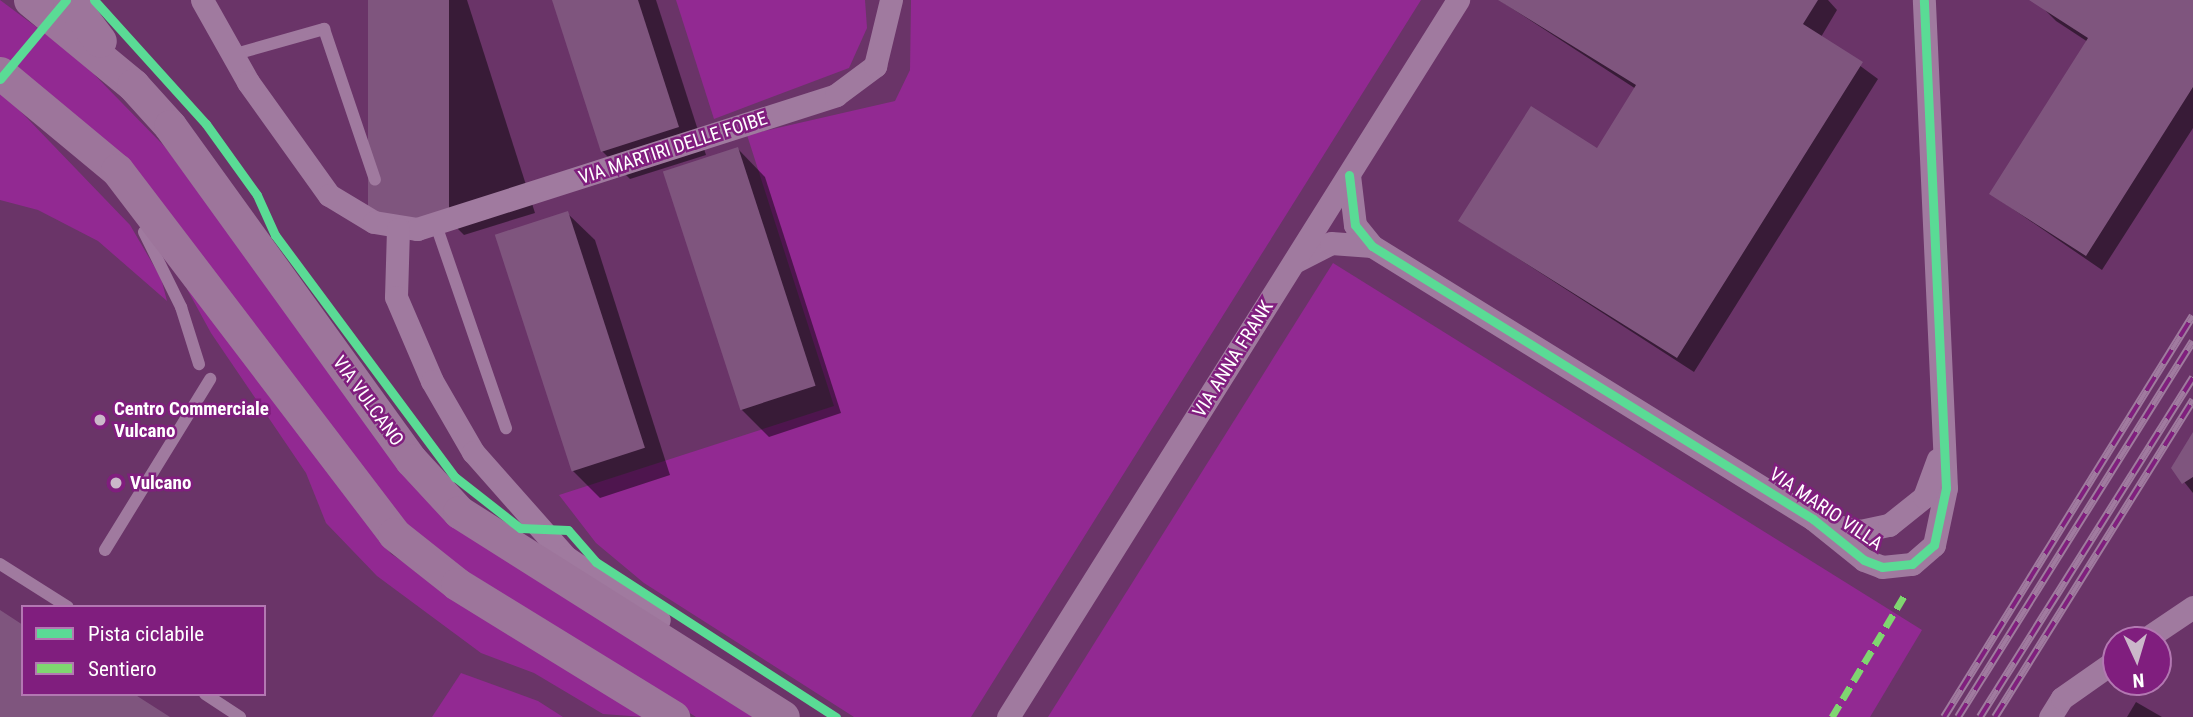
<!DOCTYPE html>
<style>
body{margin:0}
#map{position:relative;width:2193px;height:717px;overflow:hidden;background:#6a3468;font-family:"Roboto Condensed",sans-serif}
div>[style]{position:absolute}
.green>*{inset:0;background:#922992}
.shadow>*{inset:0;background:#0007}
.building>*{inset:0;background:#7f557e;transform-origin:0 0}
.lane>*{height:12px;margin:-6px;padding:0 6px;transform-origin:6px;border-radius:6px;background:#a07a9f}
.street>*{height:23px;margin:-11.5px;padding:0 11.5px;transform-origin:11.5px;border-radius:11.5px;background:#a07a9f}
.secondary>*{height:33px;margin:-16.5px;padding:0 16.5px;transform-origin:16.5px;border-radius:16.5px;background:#9d759b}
.rail>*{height:8px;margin-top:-4px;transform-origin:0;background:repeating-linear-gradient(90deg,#801e7e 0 16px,#a07b9f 0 32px);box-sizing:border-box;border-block:2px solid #a07b9f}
.quiet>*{height:7px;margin-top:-3.5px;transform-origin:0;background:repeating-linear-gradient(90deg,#7fd670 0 14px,transparent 0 21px)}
.cycleway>*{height:9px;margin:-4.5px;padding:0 4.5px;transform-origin:4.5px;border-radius:4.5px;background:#5adb95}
.dots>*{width:19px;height:19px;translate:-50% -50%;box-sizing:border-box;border:4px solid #801e7e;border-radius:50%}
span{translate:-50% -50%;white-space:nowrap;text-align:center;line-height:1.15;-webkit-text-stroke:5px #801e7e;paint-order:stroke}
.street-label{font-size:19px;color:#fff}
.poi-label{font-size:19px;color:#fff;font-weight:700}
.left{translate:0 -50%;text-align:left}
.legend{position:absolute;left:21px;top:605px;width:245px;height:91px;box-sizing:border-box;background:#801e7e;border:2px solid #b378b2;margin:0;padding:9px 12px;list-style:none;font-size:21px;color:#fff}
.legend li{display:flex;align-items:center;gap:14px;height:35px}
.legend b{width:35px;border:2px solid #b378b2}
.north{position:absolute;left:2102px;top:626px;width:70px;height:70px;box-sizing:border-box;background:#801e7e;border:2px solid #b378b2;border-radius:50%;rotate:176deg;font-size:19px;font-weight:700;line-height:28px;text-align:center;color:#fff}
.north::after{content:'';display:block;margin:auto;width:24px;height:32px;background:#cbb8ca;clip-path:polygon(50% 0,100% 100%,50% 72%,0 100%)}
</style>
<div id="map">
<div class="green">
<i style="clip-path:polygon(0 0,78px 58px,166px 148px,396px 462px,763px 717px,696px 717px,416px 539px,0 58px)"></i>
<i style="clip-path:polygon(676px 0,865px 0,867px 28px,849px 68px,714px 119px)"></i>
<i style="clip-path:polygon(911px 0,1421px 0,971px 717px,854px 717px,644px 583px,596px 543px,559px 495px,834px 406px,747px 135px,895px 101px,910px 70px)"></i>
<i style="clip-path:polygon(0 90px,130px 225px,161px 278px,167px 301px,98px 241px,38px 210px,0 200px)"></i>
<i style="clip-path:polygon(1333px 263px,1922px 630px,1870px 717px,1048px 717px)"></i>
<i style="clip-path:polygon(192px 287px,391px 554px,644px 717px,603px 714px,534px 673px,481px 653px,377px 576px,326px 523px,306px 473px,211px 333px,187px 289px)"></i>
<i style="clip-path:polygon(461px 673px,538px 701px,563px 717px,432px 717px)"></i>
</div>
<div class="shadow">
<i style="clip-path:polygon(370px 0,467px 0,535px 213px,464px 235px,437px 208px)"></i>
<i style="clip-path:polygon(554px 0,656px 0,706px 155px,630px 179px,602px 151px)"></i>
<i style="clip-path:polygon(1499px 0,1828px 0,1837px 10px,1821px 37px,1878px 79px,1694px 372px,1460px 221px,1598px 150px,1636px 89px)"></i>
<i style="clip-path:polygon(2043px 0,2193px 0,2193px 128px,2102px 270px,1991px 194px,2088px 42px,2056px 21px,2040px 5px)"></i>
<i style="clip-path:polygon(738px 149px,765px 177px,841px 413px,769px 437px,741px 409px)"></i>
<i style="clip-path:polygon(567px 213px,595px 240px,670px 475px,600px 498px,572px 470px)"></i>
<i style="clip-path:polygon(2193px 435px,2193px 493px,2173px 468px)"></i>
<i style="clip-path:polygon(2136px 702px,2162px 717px,2127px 717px)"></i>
</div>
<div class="building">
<i style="left:368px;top:0;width:81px;height:219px"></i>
<i style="clip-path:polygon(552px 0,638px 0,679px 127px,601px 152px)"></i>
<i style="clip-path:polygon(1498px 0,1818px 0,1803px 24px,1863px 62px,1677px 358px,1458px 221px,1531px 106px,1597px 148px,1636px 85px)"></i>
<i style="clip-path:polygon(2029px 0,2193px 0,2193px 87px,2086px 256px,1989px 194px,2088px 38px)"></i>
<i style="left:738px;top:147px;width:251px;height:79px;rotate:72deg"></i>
<i style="left:568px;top:211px;width:249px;height:77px;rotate:72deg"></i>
<i style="clip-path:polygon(2193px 432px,2193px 477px,2182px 484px,2171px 468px)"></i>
<i style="clip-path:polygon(0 610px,23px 625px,23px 694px,134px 694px,170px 717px,0 717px)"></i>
</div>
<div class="lane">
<i style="left:232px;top:55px;width:96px;rotate:-15.8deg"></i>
<i style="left:324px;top:29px;width:159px;rotate:71.3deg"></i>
<i style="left:436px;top:225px;width:215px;rotate:71deg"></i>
<i style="left:144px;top:232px;width:84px;rotate:63.7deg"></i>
<i style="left:181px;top:307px;width:60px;rotate:72.5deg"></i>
<i style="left:105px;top:550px;width:201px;rotate:-58.4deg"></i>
<i style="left:0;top:564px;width:80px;rotate:32.3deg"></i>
<i style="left:205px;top:694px;width:42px;rotate:33.3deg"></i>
</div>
<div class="street">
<i style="left:202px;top:0;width:94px;rotate:60.7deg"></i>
<i style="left:248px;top:82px;width:139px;rotate:54.4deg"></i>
<i style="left:329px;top:195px;width:52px;rotate:31deg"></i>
<i style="left:374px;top:222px;width:44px;rotate:9.2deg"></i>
<i style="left:417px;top:229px;width:440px;rotate:-17.7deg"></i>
<i style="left:836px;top:95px;width:49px;rotate:-36.6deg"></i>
<i style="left:875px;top:66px;width:68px;rotate:-76.4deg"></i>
<i style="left:1349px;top:175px;width:50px;rotate:83.2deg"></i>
<i style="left:1355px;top:225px;width:27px;rotate:51deg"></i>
<i style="left:1372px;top:246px;width:519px;rotate:31.76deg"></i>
<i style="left:1813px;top:519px;width:65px;rotate:38.8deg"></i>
<i style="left:1864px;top:560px;width:19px;rotate:21deg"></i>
<i style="left:1882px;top:567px;width:30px;rotate:-6deg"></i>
<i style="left:1912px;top:564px;width:29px;rotate:-41deg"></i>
<i style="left:1934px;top:545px;width:58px;rotate:-78.1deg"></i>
<i style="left:1946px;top:488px;width:488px;rotate:-92.6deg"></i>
<i style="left:398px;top:229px;width:68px;rotate:91.7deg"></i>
<i style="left:396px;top:297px;width:91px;rotate:66.8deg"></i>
<i style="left:432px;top:381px;width:82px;rotate:60deg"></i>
<i style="left:473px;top:452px;width:140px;rotate:48.5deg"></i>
<i style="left:566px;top:557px;width:112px;rotate:34.1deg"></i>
<i style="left:1296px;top:261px;width:39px;rotate:-27deg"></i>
<i style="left:1331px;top:243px;width:41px;rotate:4.2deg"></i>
<i style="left:1823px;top:523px;width:38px;rotate:12deg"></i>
<i style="left:1860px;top:531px;width:30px;rotate:-12deg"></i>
<i style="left:1889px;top:525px;width:45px;rotate:-38.7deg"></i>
<i style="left:1924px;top:497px;width:40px;rotate:-69.8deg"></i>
<i style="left:2144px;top:640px;width:59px;rotate:-34deg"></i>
<i style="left:1008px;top:717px;width:847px;rotate:-57.89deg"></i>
<i style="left:2050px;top:717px;width:22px;rotate:-58deg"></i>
<i style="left:2062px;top:698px;width:66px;rotate:-35.1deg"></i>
</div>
<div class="secondary">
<i style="left:30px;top:0;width:134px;rotate:39.5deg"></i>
<i style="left:133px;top:85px;width:55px;rotate:47.9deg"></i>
<i style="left:170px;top:126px;width:412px;rotate:54.2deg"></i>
<i style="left:411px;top:460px;width:71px;rotate:47.3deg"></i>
<i style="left:459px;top:512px;width:383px;rotate:32.3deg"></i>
<i style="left:69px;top:0;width:51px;rotate:52.9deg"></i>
<i style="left:0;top:73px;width:152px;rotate:39.7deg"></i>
<i style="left:117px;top:170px;width:457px;rotate:52.7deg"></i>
<i style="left:394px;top:534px;width:80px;rotate:38.4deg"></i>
<i style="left:457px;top:584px;width:254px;rotate:31.6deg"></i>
</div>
<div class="rail">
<i style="left:1944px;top:717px;width:472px;rotate:-58.2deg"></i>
<i style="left:1958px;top:717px;width:443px;rotate:-58deg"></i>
<i style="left:1980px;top:717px;width:401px;rotate:-57.9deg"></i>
<i style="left:1995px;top:717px;width:374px;rotate:-58deg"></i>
</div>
<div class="quiet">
<i style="left:1832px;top:717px;width:144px;rotate:-59.2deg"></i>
</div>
<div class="cycleway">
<i style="left:94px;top:0;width:167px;rotate:47.9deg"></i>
<i style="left:206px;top:124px;width:87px;rotate:54.3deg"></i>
<i style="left:257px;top:195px;width:44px;rotate:65.8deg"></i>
<i style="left:275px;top:235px;width:302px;rotate:53.4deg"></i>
<i style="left:455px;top:477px;width:83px;rotate:38.1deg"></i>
<i style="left:520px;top:528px;width:48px;rotate:2.4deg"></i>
<i style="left:568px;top:530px;width:43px;rotate:48.8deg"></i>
<i style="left:596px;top:562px;width:286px;rotate:32.9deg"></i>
<i style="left:0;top:79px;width:103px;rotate:-50.1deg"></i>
<i style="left:1349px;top:175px;width:50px;rotate:83.2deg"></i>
<i style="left:1355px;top:225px;width:27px;rotate:51deg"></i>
<i style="left:1372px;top:246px;width:519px;rotate:31.76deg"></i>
<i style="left:1813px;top:519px;width:65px;rotate:38.8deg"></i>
<i style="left:1864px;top:560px;width:19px;rotate:21deg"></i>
<i style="left:1882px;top:567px;width:30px;rotate:-6deg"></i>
<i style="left:1912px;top:564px;width:29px;rotate:-41deg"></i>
<i style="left:1934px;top:545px;width:58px;rotate:-78.1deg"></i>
<i style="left:1946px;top:488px;width:488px;rotate:-92.6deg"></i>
</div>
<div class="dots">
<i style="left:100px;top:420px;background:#cbb8ca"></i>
<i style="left:116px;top:483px;background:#cbb8ca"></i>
</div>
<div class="street-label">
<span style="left:673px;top:148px;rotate:-18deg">VIA MARTIRI DELLE FOIBE</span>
<span style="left:1233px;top:359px;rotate:-58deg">VIA ANNA FRANK</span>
<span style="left:368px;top:401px;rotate:54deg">VIA VULCANO</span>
<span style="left:1826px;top:509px;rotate:34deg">VIA MARIO VILLA</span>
</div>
<div class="poi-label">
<span class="left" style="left:114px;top:420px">Centro Commerciale<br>Vulcano</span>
<span class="left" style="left:130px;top:483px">Vulcano</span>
</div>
<ul class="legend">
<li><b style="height:9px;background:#5adb95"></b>Pista ciclabile</li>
<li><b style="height:9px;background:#7fd670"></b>Sentiero</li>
</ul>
<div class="north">N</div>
</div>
